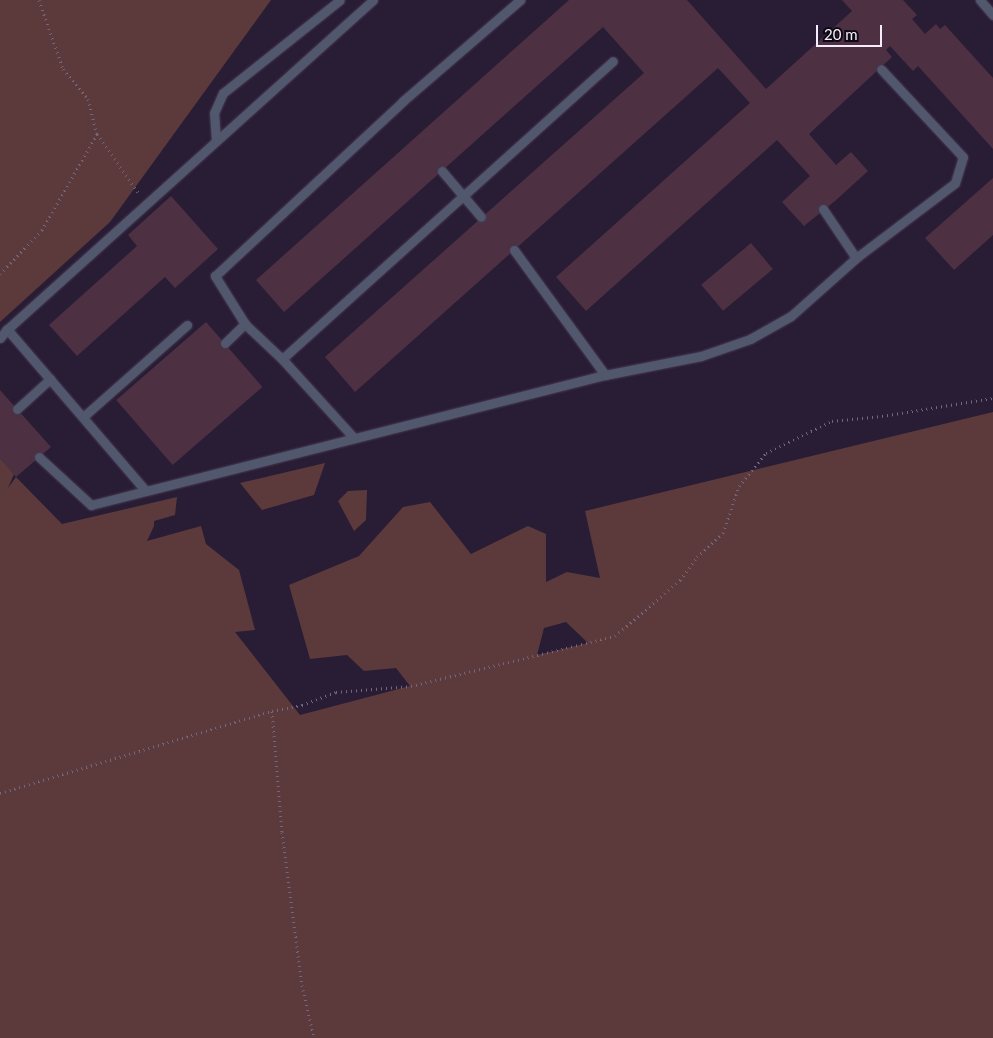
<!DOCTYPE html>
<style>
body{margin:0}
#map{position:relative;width:993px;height:1038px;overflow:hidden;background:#291c35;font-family:Lato,sans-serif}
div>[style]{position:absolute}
.green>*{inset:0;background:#5c3a3c}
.building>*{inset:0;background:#4d3143;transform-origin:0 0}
.path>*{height:3px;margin-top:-1.5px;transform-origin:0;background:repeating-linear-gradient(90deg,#72677d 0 1px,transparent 0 5px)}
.roads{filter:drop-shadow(0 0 1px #463951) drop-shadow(0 0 1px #463951)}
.service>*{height:9px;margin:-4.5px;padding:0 4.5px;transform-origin:4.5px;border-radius:4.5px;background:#51576c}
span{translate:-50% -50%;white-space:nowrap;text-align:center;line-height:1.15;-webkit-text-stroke:4px #0f0914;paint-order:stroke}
.scale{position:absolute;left:816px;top:25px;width:66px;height:22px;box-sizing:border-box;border:2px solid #f5edfe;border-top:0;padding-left:6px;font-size:15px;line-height:18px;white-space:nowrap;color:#f5edfe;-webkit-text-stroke:4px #0f0914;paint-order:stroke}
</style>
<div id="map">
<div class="green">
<i style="clip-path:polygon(0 0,271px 0,110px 222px,0 322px)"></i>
<i style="clip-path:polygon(evenodd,993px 412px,993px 1038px,0 1038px,0 458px,14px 474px,8px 488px,16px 477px,62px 524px,177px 497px,175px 515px,154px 521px,154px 526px,147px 541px,201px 526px,206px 544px,239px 570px,255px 630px,235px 632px,300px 715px,410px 686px,396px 668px,364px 671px,347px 655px,310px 659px,289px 585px,359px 556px,403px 507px,430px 502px,471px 554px,528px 526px,546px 534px,546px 582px,567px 572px,600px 578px,585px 511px,993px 412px,566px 622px,588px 643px,537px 655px,544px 628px,566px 622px)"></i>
<i style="clip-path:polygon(325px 463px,314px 495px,262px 510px,240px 483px)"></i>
<i style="clip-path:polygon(367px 490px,366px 520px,354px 531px,338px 501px,348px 491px)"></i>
</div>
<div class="building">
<i style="clip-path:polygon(569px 0,687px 0,766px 89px,852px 11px,842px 0,903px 0,917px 15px,912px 19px,925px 34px,936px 24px,940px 29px,945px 25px,993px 78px,993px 149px,918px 66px,913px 71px,890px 46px,886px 50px,892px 57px,809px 134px,836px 165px,851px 152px,868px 171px,835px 201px,804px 226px,782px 202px,810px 176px,777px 140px,586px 311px,556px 277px,750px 103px,718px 68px,355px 392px,325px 357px,644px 73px,603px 27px,284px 312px,256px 280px)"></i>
<i style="clip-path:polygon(993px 178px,993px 235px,954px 270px,925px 238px)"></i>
<i style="clip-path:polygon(171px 196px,218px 249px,175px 288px,165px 277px,77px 356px,49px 325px,137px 246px,128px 235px)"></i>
<i style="left:751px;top:243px;width:34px;height:65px;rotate:50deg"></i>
<i style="left:206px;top:322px;width:86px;height:119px;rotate:49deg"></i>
<i style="clip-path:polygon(0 390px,51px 447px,16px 477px,0 458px)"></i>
</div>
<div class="path">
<i style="left:39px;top:0;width:73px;rotate:70.8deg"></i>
<i style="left:63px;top:69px;width:39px;rotate:50deg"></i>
<i style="left:88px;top:99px;width:36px;rotate:76deg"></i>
<i style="left:97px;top:134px;width:71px;rotate:54.7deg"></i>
<i style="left:0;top:274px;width:61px;rotate:-46.3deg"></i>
<i style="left:42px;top:230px;width:111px;rotate:-60.2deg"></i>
<i style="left:272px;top:711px;width:121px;rotate:85.3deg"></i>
<i style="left:282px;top:832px;width:154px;rotate:82.6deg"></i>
<i style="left:302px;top:985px;width:54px;rotate:77.2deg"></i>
<i style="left:0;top:793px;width:284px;rotate:-16.8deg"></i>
<i style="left:272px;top:711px;width:31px;rotate:-11deg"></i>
<i style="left:302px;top:705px;width:36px;rotate:-21deg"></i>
<i style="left:336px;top:692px;width:75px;rotate:-4.6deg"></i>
<i style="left:411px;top:686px;width:210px;rotate:-13.8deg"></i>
<i style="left:615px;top:636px;width:86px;rotate:-40.7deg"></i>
<i style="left:680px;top:580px;width:29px;rotate:-54deg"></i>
<i style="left:697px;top:557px;width:35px;rotate:-43deg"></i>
<i style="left:723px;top:533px;width:50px;rotate:-71.2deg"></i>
<i style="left:739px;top:486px;width:43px;rotate:-50.7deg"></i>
<i style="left:766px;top:453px;width:73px;rotate:-25.9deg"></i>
<i style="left:832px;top:421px;width:50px;rotate:-5.7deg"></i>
<i style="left:882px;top:416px;width:112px;rotate:-9.2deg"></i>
</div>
<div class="roads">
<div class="service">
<i style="left:373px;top:0;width:492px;rotate:138deg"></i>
<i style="left:7px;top:329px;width:213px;rotate:49.4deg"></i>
<i style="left:146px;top:491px;width:473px;rotate:-14.2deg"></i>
<i style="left:605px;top:375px;width:98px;rotate:-11.2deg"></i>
<i style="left:701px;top:356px;width:52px;rotate:-19.1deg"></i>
<i style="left:750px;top:339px;width:47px;rotate:-29.3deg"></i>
<i style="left:791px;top:316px;width:87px;rotate:-41.7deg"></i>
<i style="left:856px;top:258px;width:124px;rotate:-37.1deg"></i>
<i style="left:955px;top:183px;width:27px;rotate:-73deg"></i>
<i style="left:963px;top:157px;width:120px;rotate:-133deg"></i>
<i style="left:980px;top:0;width:20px;rotate:49deg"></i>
<i style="left:216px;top:141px;width:28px;rotate:-94deg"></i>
<i style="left:214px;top:113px;width:22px;rotate:-66deg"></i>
<i style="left:223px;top:93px;width:149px;rotate:-38.5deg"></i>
<i style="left:442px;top:171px;width:60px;rotate:49.7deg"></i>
<i style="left:823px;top:209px;width:59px;rotate:56deg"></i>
<i style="left:514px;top:250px;width:155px;rotate:53.9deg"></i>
<i style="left:0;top:338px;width:11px;rotate:-52deg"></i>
<i style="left:225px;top:343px;width:28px;rotate:-44deg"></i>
<i style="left:282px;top:359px;width:445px;rotate:-42deg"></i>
<i style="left:17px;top:409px;width:45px;rotate:-42.3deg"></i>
<i style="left:83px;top:417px;width:139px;rotate:-41.5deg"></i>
<i style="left:354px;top:438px;width:107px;rotate:-132.3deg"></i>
<i style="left:282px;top:359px;width:51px;rotate:-136.6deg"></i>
<i style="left:245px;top:324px;width:57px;rotate:-122deg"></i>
<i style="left:215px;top:276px;width:257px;rotate:-42.9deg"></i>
<i style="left:403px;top:101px;width:155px;rotate:-40.8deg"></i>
<i style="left:39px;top:457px;width:71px;rotate:42.7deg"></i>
<i style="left:91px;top:505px;width:57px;rotate:-14.3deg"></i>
</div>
</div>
<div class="scale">20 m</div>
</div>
